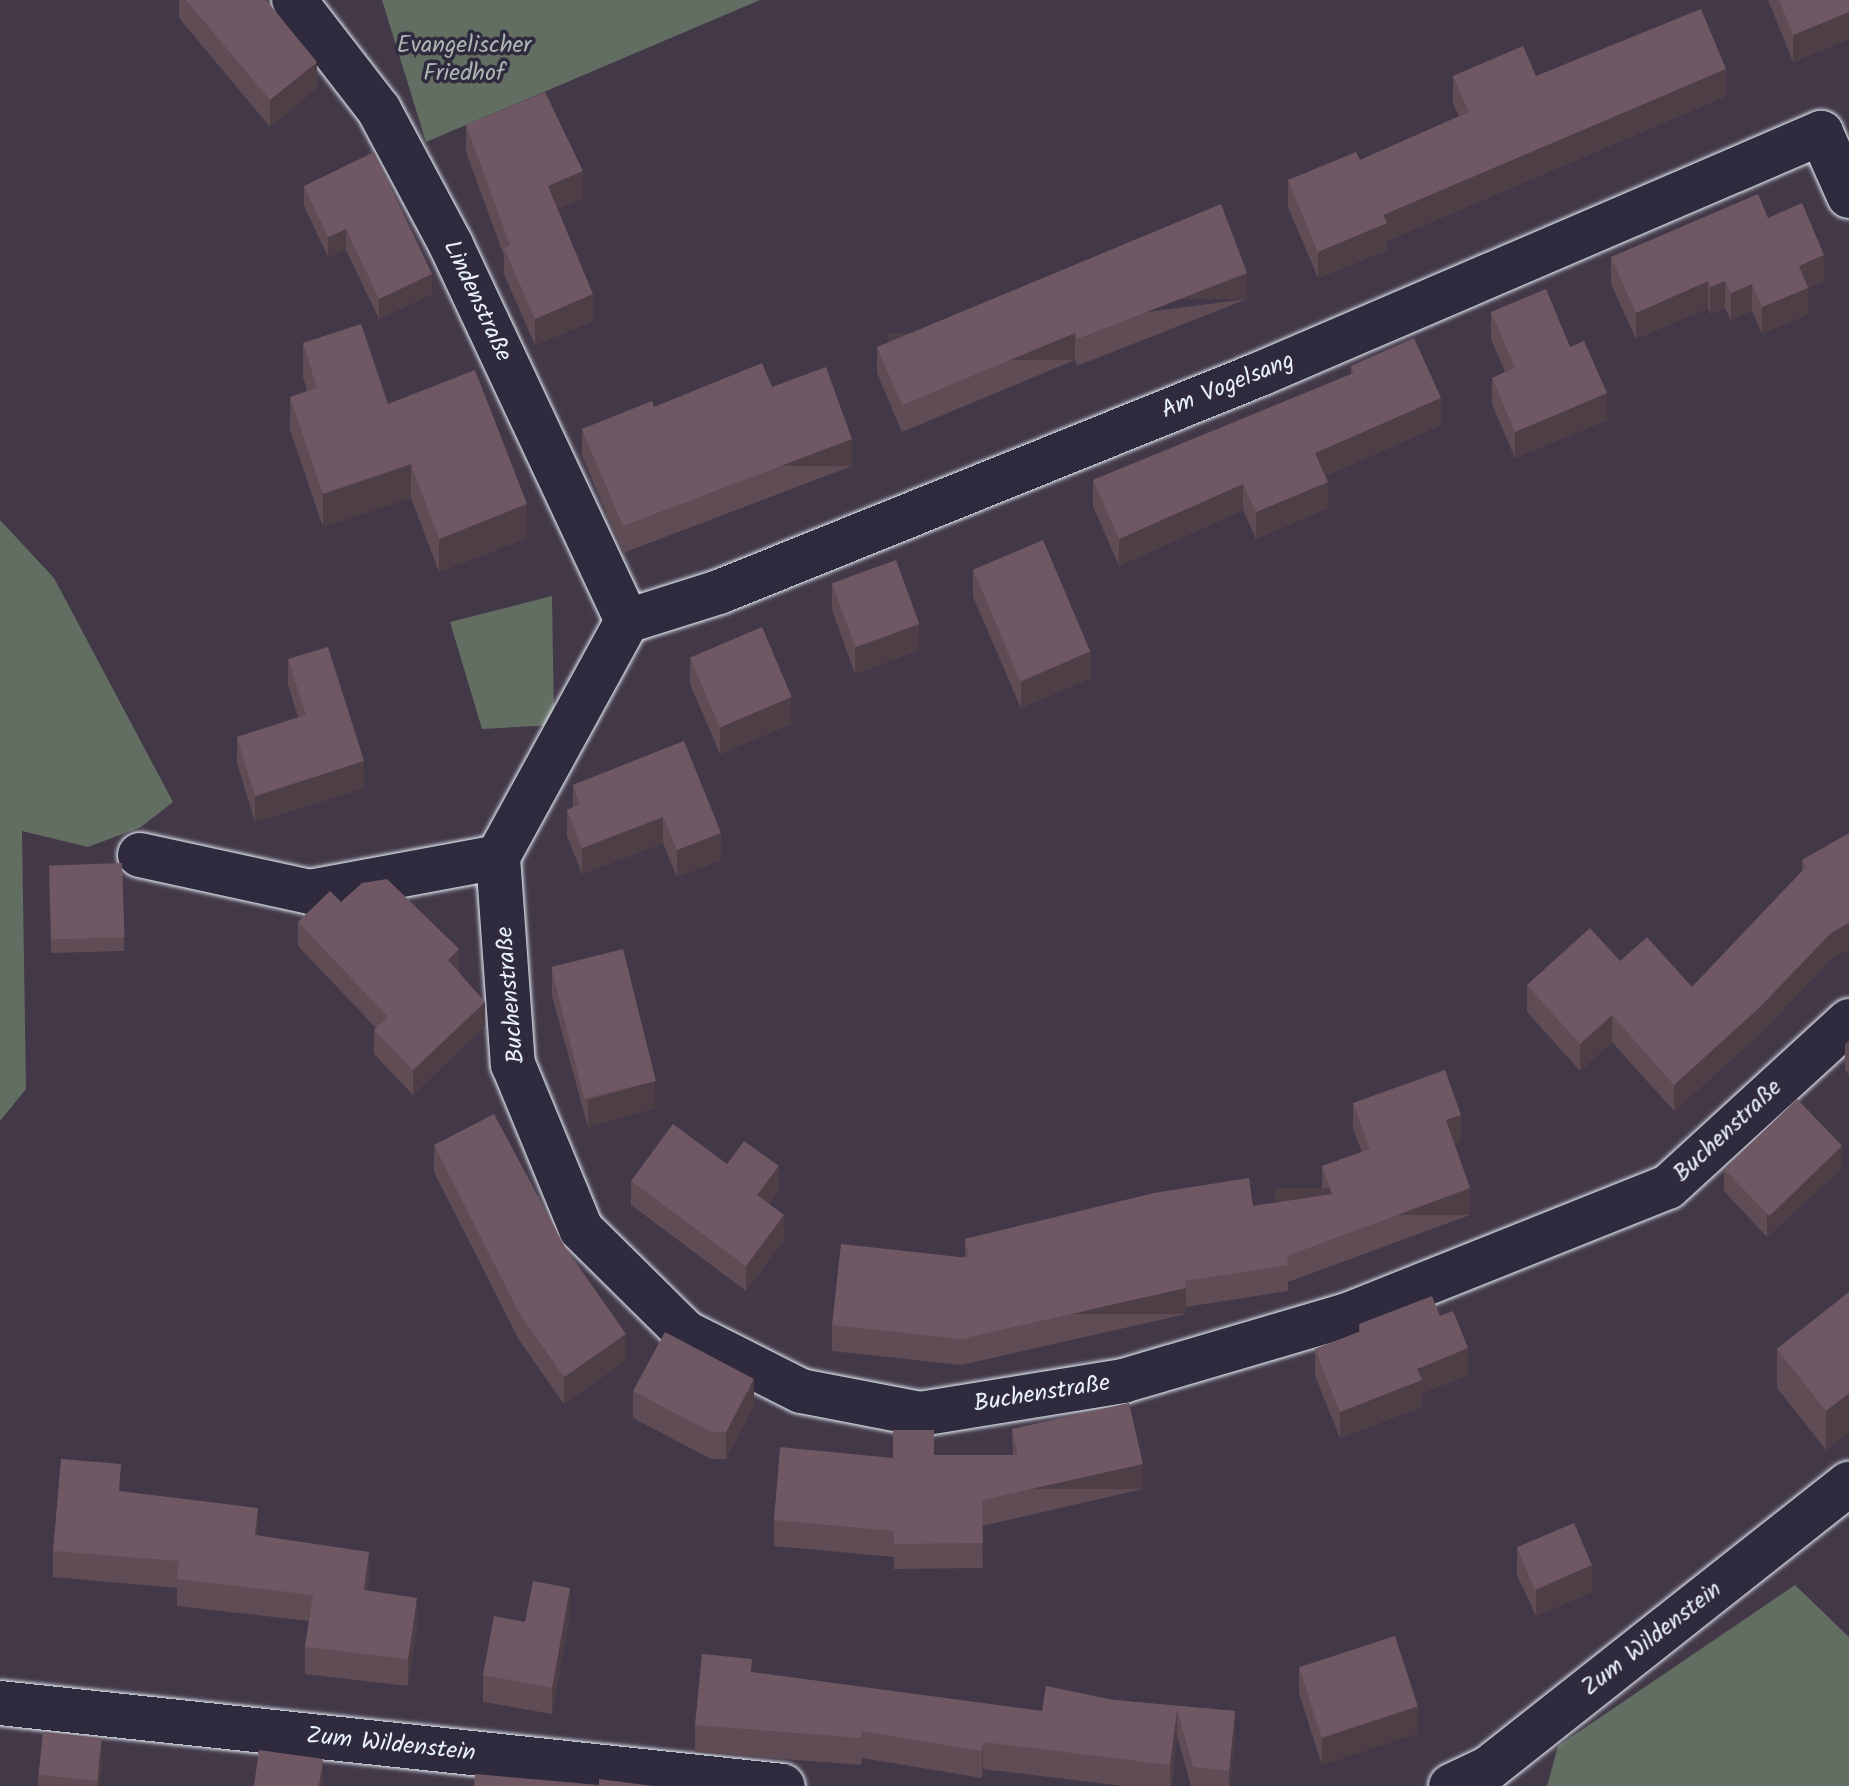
<!DOCTYPE html>
<meta charset="utf-8">
<style>
body{margin:0}
#map{position:relative;width:1849px;height:1786px;overflow:hidden;background:#423848;font-family:Kalam,sans-serif}
div>[style]{position:absolute}
.green>*{inset:0;background:#626e62}
.roads{filter:drop-shadow(0 0 2px #e8f1f8) drop-shadow(0 0 2px #e8f1f8)}
.minor>*{height:44px;margin:-22px;padding:0 22px;transform-origin:22px;border-radius:22px;background:#2f2a3d}
.wall>*{inset:0;background:#5f4c55}
.shaded-wall>*{inset:0;background:#4e3e45;transform-origin:0 0}
.building>*{inset:0;background:#6f5863;transform-origin:0 0}
span{translate:-50% -50%;white-space:nowrap;text-align:center;line-height:1.15;-webkit-text-stroke:7px #2f2a3d;paint-order:stroke}
.park-label{font-size:24px;color:#acb6b4}
.street-label{font-size:24px;color:#e8f1f8}
</style>
<div id="map">
<div class="green">
<i style="clip-path:polygon(382px 0,760px 0,426px 142px)"></i>
<i style="clip-path:polygon(0 520px,54px 578px,173px 802px,141px 827px,88px 847px,22px 831px,26px 1089px,0 1121px)"></i>
<i style="clip-path:polygon(552px 596px,554px 725px,482px 729px,450px 622px)"></i>
<i style="clip-path:polygon(1795px 1585px,1849px 1637px,1849px 1786px,1547px 1786px,1558px 1746px)"></i>
</div>
<div class="roads">
<div class="minor">
<i style="left:294px;top:0;width:139px;rotate:52.3deg"></i>
<i style="left:379px;top:110px;width:153px;rotate:61.9deg"></i>
<i style="left:451px;top:245px;width:415px;rotate:64.9deg"></i>
<i style="left:627px;top:621px;width:269px;rotate:118.7deg"></i>
<i style="left:498px;top:857px;width:208px;rotate:85.9deg"></i>
<i style="left:513px;top:1064px;width:178px;rotate:67.6deg"></i>
<i style="left:581px;top:1229px;width:148px;rotate:44.7deg"></i>
<i style="left:686px;top:1333px;width:129px;rotate:26.8deg"></i>
<i style="left:801px;top:1391px;width:121px;rotate:10.9deg"></i>
<i style="left:920px;top:1414px;width:206px;rotate:-9.2deg"></i>
<i style="left:1123px;top:1381px;width:237px;rotate:-16.4deg"></i>
<i style="left:1350px;top:1314px;width:342px;rotate:-21.8deg"></i>
<i style="left:1668px;top:1187px;width:246px;rotate:-42.5deg"></i>
<i style="left:627px;top:621px;width:96px;rotate:-17.5deg"></i>
<i style="left:719px;top:592px;width:583px;rotate:-21.95deg"></i>
<i style="left:1260px;top:374px;width:611px;rotate:-23.25deg"></i>
<i style="left:1821px;top:133px;width:69px;rotate:66deg"></i>
<i style="left:140px;top:855px;width:174px;rotate:12.3deg"></i>
<i style="left:310px;top:892px;width:191px;rotate:-10.5deg"></i>
<i style="left:0;top:1703px;width:787px;rotate:6.05deg"></i>
<i style="left:1451px;top:1786px;width:42px;rotate:-25.3deg"></i>
<i style="left:1489px;top:1768px;width:459px;rotate:-38.3deg"></i>
</div>
</div>
<div class="wall">
<i style="clip-path:polygon(179px 0,266px 0,317px 88px,270px 127px,179px 18px)"></i>
<i style="clip-path:polygon(1768px 0,1849px 0,1849px 39px,1793px 62px)"></i>
<i style="clip-path:polygon(1453px 76px,1536px 76px,1726px 96px,1387px 241px,1387px 250px,1318px 278px,1288px 207px,1288px 180px,1360px 160px,1459px 116px,1453px 103px)"></i>
<i style="clip-path:polygon(466px 125px,583px 198px,557px 209px,593px 321px,535px 345px,504px 274px,504px 256px,466px 152px)"></i>
<i style="clip-path:polygon(304px 186px,432px 294px,379px 319px,346px 250px,328px 257px,304px 206px)"></i>
<i style="clip-path:polygon(1768px 218px,1824px 281px,1808px 288px,1808px 314px,1762px 334px,1752px 311px,1731px 320px,1725px 308px,1710px 314px,1708px 308px,1636px 339px,1611px 284px,1611px 257px)"></i>
<i style="clip-path:polygon(1247px 299px,1077px 366px,1075px 360px,902px 432px,877px 373px,877px 347px)"></i>
<i style="clip-path:polygon(1491px 312px,1570px 347px,1607px 420px,1515px 458px,1492px 404px,1492px 378px,1505px 372px,1491px 339px)"></i>
<i style="clip-path:polygon(303px 343px,388px 404px,527px 538px,439px 572px,411px 498px,323px 527px,290px 430px,290px 397px,307px 391px,303px 377px)"></i>
<i style="clip-path:polygon(1351px 366px,1441px 425px,1325px 476px,1328px 508px,1256px 539px,1243px 510px,1119px 566px,1093px 506px,1093px 480px,1351px 374px)"></i>
<i style="clip-path:polygon(772px 387px,852px 466px,623px 553px,582px 455px,582px 429px,654px 407px)"></i>
<i style="clip-path:polygon(973px 570px,1091px 678px,1021px 708px,973px 597px)"></i>
<i style="clip-path:polygon(832px 583px,919px 650px,855px 674px,832px 610px)"></i>
<i style="clip-path:polygon(690px 657px,791px 724px,720px 754px,690px 684px)"></i>
<i style="clip-path:polygon(288px 659px,364px 788px,255px 822px,237px 763px,237px 737px,298px 717px,288px 685px)"></i>
<i style="clip-path:polygon(684px 741px,721px 860px,677px 877px,663px 843px,582px 874px,567px 836px,567px 810px,573px 807px,573px 785px)"></i>
<i style="clip-path:polygon(1849px 833px,1831px 959px,1759px 1035px,1674px 1111px,1612px 1042px,1580px 1071px,1527px 1012px,1527px 985px,1620px 961px,1692px 987px,1802px 871px,1802px 860px)"></i>
<i style="clip-path:polygon(49px 879px,124px 937px,124px 951px,51px 953px)"></i>
<i style="clip-path:polygon(341px 902px,459px 972px,485px 1026px,413px 1095px,374px 1054px,374px 1030px,376px 1028px,298px 946px,298px 922px)"></i>
<i style="clip-path:polygon(552px 969px,655px 1108px,588px 1127px,552px 996px)"></i>
<i style="clip-path:polygon(1849px 1041px,1849px 1075px,1845px 1070px,1845px 1044px)"></i>
<i style="clip-path:polygon(1353px 1103px,1461px 1141px,1454px 1144px,1470px 1215px,1288px 1282px,1288px 1291px,1186px 1307px,1186px 1314px,961px 1365px,832px 1351px,832px 1325px,965px 1257px,965px 1239px,1253px 1206px,1323px 1196px,1322px 1193px,1322px 1166px,1362px 1152px,1353px 1129px)"></i>
<i style="clip-path:polygon(434px 1145px,626px 1360px,564px 1404px,519px 1340px,434px 1172px)"></i>
<i style="clip-path:polygon(727px 1164px,779px 1190px,769px 1204px,784px 1240px,746px 1291px,631px 1205px,631px 1181px)"></i>
<i style="clip-path:polygon(1842px 1168px,1767px 1237px,1724px 1191px,1724px 1169px)"></i>
<i style="clip-path:polygon(1849px 1292px,1849px 1432px,1826px 1450px,1777px 1388px,1777px 1349px)"></i>
<i style="clip-path:polygon(1440px 1316px,1468px 1375px,1422px 1393px,1422px 1407px,1340px 1438px,1315px 1376px,1315px 1349px,1359px 1332px,1359px 1324px)"></i>
<i style="clip-path:polygon(633px 1391px,754px 1406px,726px 1459px,711px 1459px,633px 1418px)"></i>
<i style="clip-path:polygon(1012px 1429px,1143px 1489px,982px 1526px,983px 1568px,894px 1569px,894px 1557px,774px 1546px,774px 1520px,893px 1458px,934px 1455px,1013px 1455px)"></i>
<i style="clip-path:polygon(121px 1491px,258px 1535px,369px 1579px,367px 1591px,417px 1625px,408px 1686px,305px 1674px,305px 1647px,309px 1621px,177px 1606px,177px 1588px,53px 1577px,53px 1551px)"></i>
<i style="clip-path:polygon(1517px 1548px,1592px 1592px,1536px 1616px,1517px 1575px)"></i>
<i style="clip-path:polygon(570px 1614px,552px 1714px,483px 1702px,483px 1675px,525px 1622px)"></i>
<i style="clip-path:polygon(1299px 1667px,1418px 1733px,1322px 1765px,1299px 1694px)"></i>
<i style="clip-path:polygon(752px 1672px,1042px 1711px,1114px 1700px,1235px 1711px,1235px 1738px,1230px 1786px,1191px 1786px,1177px 1736px,1171px 1786px,1123px 1786px,983px 1769px,982px 1778px,862px 1758px,861px 1765px,695px 1752px,695px 1725px)"></i>
<i style="clip-path:polygon(102px 1765px,99px 1786px,38px 1786px,38px 1775px)"></i>
</div>
<div class="shaded-wall">
<i style="clip-path:polygon(1849px 12px,1849px 39px,1793px 62px,1793px 35px)"></i>
<i style="clip-path:polygon(317px 62px,317px 88px,270px 127px,270px 100px)"></i>
<i style="clip-path:polygon(1726px 69px,1726px 96px,1387px 241px,1387px 250px,1318px 278px,1318px 252px,1383px 215px)"></i>
<i style="clip-path:polygon(583px 171px,583px 198px,548px 213px,548px 186px)"></i>
<i style="clip-path:polygon(346px 229px,346px 250px,328px 257px,328px 237px)"></i>
<i style="clip-path:polygon(1824px 255px,1824px 281px,1808px 288px,1808px 314px,1762px 334px,1762px 307px,1799px 266px)"></i>
<i style="left:1247px;top:273px;width:26px;height:182px;rotate:90deg"></i>
<i style="clip-path:polygon(432px 274px,432px 294px,379px 319px,379px 299px)"></i>
<i style="clip-path:polygon(1708px 281px,1708px 308px,1636px 339px,1636px 313px)"></i>
<i style="clip-path:polygon(1725px 281px,1725px 308px,1710px 314px,1710px 287px)"></i>
<i style="clip-path:polygon(1752px 284px,1752px 311px,1731px 320px,1731px 293px)"></i>
<i style="clip-path:polygon(593px 294px,593px 321px,535px 345px,535px 319px)"></i>
<i style="left:1075px;top:333px;width:27px;height:187px;rotate:90deg"></i>
<i style="clip-path:polygon(1607px 393px,1607px 420px,1515px 458px,1515px 432px)"></i>
<i style="clip-path:polygon(1441px 398px,1441px 425px,1315px 480px,1315px 453px)"></i>
<i style="left:852px;top:439px;width:27px;height:245px;rotate:90deg"></i>
<i style="clip-path:polygon(411px 464px,411px 498px,323px 527px,323px 494px)"></i>
<i style="clip-path:polygon(1328px 482px,1328px 508px,1256px 539px,1256px 512px)"></i>
<i style="clip-path:polygon(1243px 484px,1243px 510px,1119px 566px,1119px 539px)"></i>
<i style="clip-path:polygon(527px 504px,527px 538px,439px 572px,439px 539px)"></i>
<i style="clip-path:polygon(919px 624px,919px 650px,855px 674px,855px 647px)"></i>
<i style="clip-path:polygon(1091px 651px,1091px 678px,1021px 708px,1021px 682px)"></i>
<i style="clip-path:polygon(791px 697px,791px 724px,720px 754px,720px 727px)"></i>
<i style="clip-path:polygon(364px 761px,364px 788px,255px 822px,255px 796px)"></i>
<i style="clip-path:polygon(663px 817px,663px 843px,582px 874px,582px 848px)"></i>
<i style="clip-path:polygon(721px 833px,721px 860px,677px 877px,677px 850px)"></i>
<i style="clip-path:polygon(1849px 923px,1849px 950px,1831px 959px,1759px 1035px,1674px 1111px,1674px 1085px,1831px 933px)"></i>
<i style="clip-path:polygon(459px 949px,459px 974px,448px 960px)"></i>
<i style="clip-path:polygon(485px 1002px,485px 1026px,413px 1095px,413px 1070px)"></i>
<i style="clip-path:polygon(1612px 1015px,1612px 1042px,1580px 1071px,1580px 1044px)"></i>
<i style="clip-path:polygon(655px 1081px,655px 1108px,588px 1127px,588px 1100px)"></i>
<i style="clip-path:polygon(1461px 1115px,1461px 1141px,1446px 1147px,1446px 1120px)"></i>
<i style="clip-path:polygon(1842px 1146px,1842px 1168px,1767px 1237px,1767px 1215px)"></i>
<i style="clip-path:polygon(779px 1166px,779px 1190px,757px 1219px,757px 1195px)"></i>
<i style="left:1470px;top:1188px;width:27px;height:195px;rotate:90deg"></i>
<i style="clip-path:polygon(784px 1215px,784px 1240px,746px 1291px,746px 1266px)"></i>
<i style="left:1186px;top:1288px;width:26px;height:231px;rotate:90deg"></i>
<i style="clip-path:polygon(626px 1334px,626px 1360px,564px 1404px,564px 1377px)"></i>
<i style="clip-path:polygon(1468px 1348px,1468px 1375px,1422px 1393px,1422px 1407px,1340px 1438px,1340px 1412px,1417px 1369px)"></i>
<i style="clip-path:polygon(754px 1379px,754px 1406px,726px 1459px,726px 1432px)"></i>
<i style="clip-path:polygon(1849px 1393px,1849px 1432px,1826px 1450px,1826px 1411px)"></i>
<i style="left:1143px;top:1464px;width:25px;height:165px;rotate:90deg"></i>
<i style="clip-path:polygon(258px 1508px,258px 1535px,255px 1562px,255px 1535px)"></i>
<i style="clip-path:polygon(369px 1552px,369px 1579px,364px 1617px,364px 1590px)"></i>
<i style="clip-path:polygon(1592px 1565px,1592px 1592px,1536px 1616px,1536px 1590px)"></i>
<i style="clip-path:polygon(570px 1588px,570px 1614px,552px 1714px,552px 1688px)"></i>
<i style="clip-path:polygon(417px 1598px,417px 1625px,408px 1686px,408px 1659px)"></i>
<i style="clip-path:polygon(1418px 1706px,1418px 1733px,1322px 1765px,1322px 1738px)"></i>
<i style="clip-path:polygon(1177px 1710px,1177px 1736px,1170px 1786px,1170px 1765px)"></i>
<i style="clip-path:polygon(1235px 1711px,1235px 1738px,1230px 1786px,1229px 1786px,1229px 1771px)"></i>
<i style="clip-path:polygon(102px 1738px,102px 1765px,99px 1786px,97px 1786px)"></i>
<i style="clip-path:polygon(983px 1742px,983px 1769px,982px 1778px,982px 1751px)"></i>
<i style="clip-path:polygon(323px 1759px,323px 1786px,319px 1786px)"></i>
</div>
<div class="building">
<i style="clip-path:polygon(186px 0,266px 0,317px 62px,270px 100px)"></i>
<i style="clip-path:polygon(1779px 0,1849px 0,1849px 12px,1793px 35px)"></i>
<i style="clip-path:polygon(1701px 9px,1726px 69px,1383px 215px,1387px 223px,1318px 252px,1288px 180px,1356px 152px,1360px 160px,1469px 112px,1453px 76px,1523px 46px,1536px 76px)"></i>
<i style="clip-path:polygon(545px 92px,583px 171px,548px 186px,593px 294px,535px 319px,504px 248px,510px 245px,466px 125px)"></i>
<i style="clip-path:polygon(374px 152px,432px 274px,379px 299px,346px 229px,328px 237px,304px 186px)"></i>
<i style="clip-path:polygon(1758px 194px,1768px 218px,1802px 203px,1824px 255px,1799px 266px,1808px 288px,1762px 307px,1752px 284px,1731px 293px,1725px 281px,1710px 287px,1708px 281px,1636px 313px,1611px 257px)"></i>
<i style="clip-path:polygon(1221px 204px,1247px 273px,1077px 339px,1075px 333px,902px 405px,877px 347px)"></i>
<i style="clip-path:polygon(1546px 289px,1570px 347px,1584px 341px,1607px 393px,1515px 432px,1492px 378px,1515px 368px,1491px 312px)"></i>
<i style="clip-path:polygon(361px 324px,388px 404px,475px 370px,527px 504px,439px 539px,411px 464px,323px 494px,290px 397px,317px 388px,303px 343px)"></i>
<i style="clip-path:polygon(1414px 338px,1441px 398px,1315px 453px,1328px 482px,1256px 512px,1243px 484px,1119px 539px,1093px 480px,1354px 373px,1351px 366px)"></i>
<i style="clip-path:polygon(762px 363px,772px 387px,826px 367px,852px 439px,623px 526px,582px 429px,652px 401px,654px 407px)"></i>
<i style="left:1043px;top:540px;width:121px;height:76px;rotate:67deg"></i>
<i style="left:896px;top:560px;width:68px;height:68px;rotate:70deg"></i>
<i style="left:762px;top:627px;width:76px;height:78px;rotate:67deg"></i>
<i style="clip-path:polygon(328px 647px,364px 761px,255px 796px,237px 737px,306px 715px,288px 659px)"></i>
<i style="clip-path:polygon(684px 741px,721px 833px,677px 850px,663px 817px,582px 848px,567px 810px,580px 804px,573px 785px)"></i>
<i style="clip-path:polygon(1849px 833px,1849px 923px,1831px 933px,1759px 1008px,1674px 1085px,1612px 1015px,1580px 1044px,1527px 985px,1590px 928px,1620px 961px,1647px 937px,1692px 987px,1806px 867px,1802px 860px)"></i>
<i style="left:122px;top:863px;width:74px;height:73px;rotate:88deg"></i>
<i style="clip-path:polygon(387px 879px,459px 949px,448px 960px,485px 1002px,413px 1070px,374px 1030px,388px 1017px,298px 922px,330px 891px,341px 902px,362px 883px)"></i>
<i style="left:623px;top:949px;width:136px;height:74px;rotate:76deg"></i>
<i style="clip-path:polygon(1445px 1070px,1461px 1115px,1446px 1120px,1470px 1188px,1287px 1256px,1288px 1265px,1185px 1281px,1186px 1288px,961px 1339px,832px 1325px,841px 1244px,969px 1258px,965px 1239px,1154px 1193px,1249px 1178px,1253px 1206px,1332px 1194px,1322px 1166px,1370px 1149px,1353px 1103px)"></i>
<i style="left:1797px;top:1099px;width:65px;height:101px;rotate:46deg"></i>
<i style="clip-path:polygon(494px 1114px,565px 1247px,626px 1334px,564px 1377px,519px 1313px,434px 1145px)"></i>
<i style="clip-path:polygon(673px 1124px,727px 1164px,744px 1141px,779px 1166px,757px 1195px,784px 1215px,746px 1266px,631px 1181px)"></i>
<i style="clip-path:polygon(1849px 1292px,1849px 1393px,1826px 1411px,1777px 1349px)"></i>
<i style="clip-path:polygon(1432px 1296px,1440px 1316px,1453px 1311px,1468px 1348px,1417px 1369px,1422px 1380px,1340px 1412px,1315px 1349px,1361px 1331px,1359px 1324px)"></i>
<i style="clip-path:polygon(665px 1332px,754px 1379px,726px 1432px,711px 1432px,633px 1391px)"></i>
<i style="clip-path:polygon(1129px 1403px,1143px 1464px,982px 1500px,983px 1543px,894px 1544px,894px 1531px,774px 1520px,780px 1447px,893px 1458px,893px 1430px,934px 1430px,934px 1455px,1018px 1455px,1012px 1429px)"></i>
<i style="clip-path:polygon(61px 1459px,121px 1464px,119px 1491px,258px 1508px,255px 1535px,369px 1552px,364px 1590px,417px 1598px,408px 1659px,305px 1647px,313px 1595px,177px 1579px,179px 1561px,53px 1551px)"></i>
<i style="left:1574px;top:1523px;width:46px;height:62px;rotate:67deg"></i>
<i style="clip-path:polygon(533px 1581px,570px 1588px,552px 1688px,483px 1675px,494px 1616px,525px 1622px)"></i>
<i style="left:1395px;top:1636px;width:74px;height:101px;rotate:72deg"></i>
<i style="clip-path:polygon(702px 1654px,752px 1659px,751px 1672px,1042px 1711px,1046px 1686px,1114px 1700px,1235px 1711px,1229px 1771px,1193px 1767px,1177px 1710px,1170px 1765px,983px 1742px,982px 1751px,862px 1731px,861px 1738px,695px 1725px)"></i>
<i style="left:43px;top:1732px;width:59px;height:43px;rotate:6deg"></i>
<i style="clip-path:polygon(259px 1750px,323px 1759px,319px 1786px,254px 1786px)"></i>
<i style="clip-path:polygon(475px 1774px,599px 1785px,599px 1779px,654px 1786px,474px 1786px)"></i>
</div>
<div class="park-label">
<span style="left:464px;top:60px">Evangelischer<br>Friedhof</span>
</div>
<div class="street-label">
<span style="left:477px;top:301px;rotate:65deg">Lindenstraße</span>
<span style="left:1228px;top:386px;rotate:-22deg">Am Vogelsang</span>
<span style="left:511px;top:995px;rotate:-95deg">Buchenstraße</span>
<span style="left:1728px;top:1131px;rotate:-43deg">Buchenstraße</span>
<span style="left:1042px;top:1394px;rotate:-9deg">Buchenstraße</span>
<span style="left:1652px;top:1639px;rotate:-38deg">Zum Wildenstein</span>
<span style="left:391px;top:1745px;rotate:6deg">Zum Wildenstein</span>
</div>
</div>
